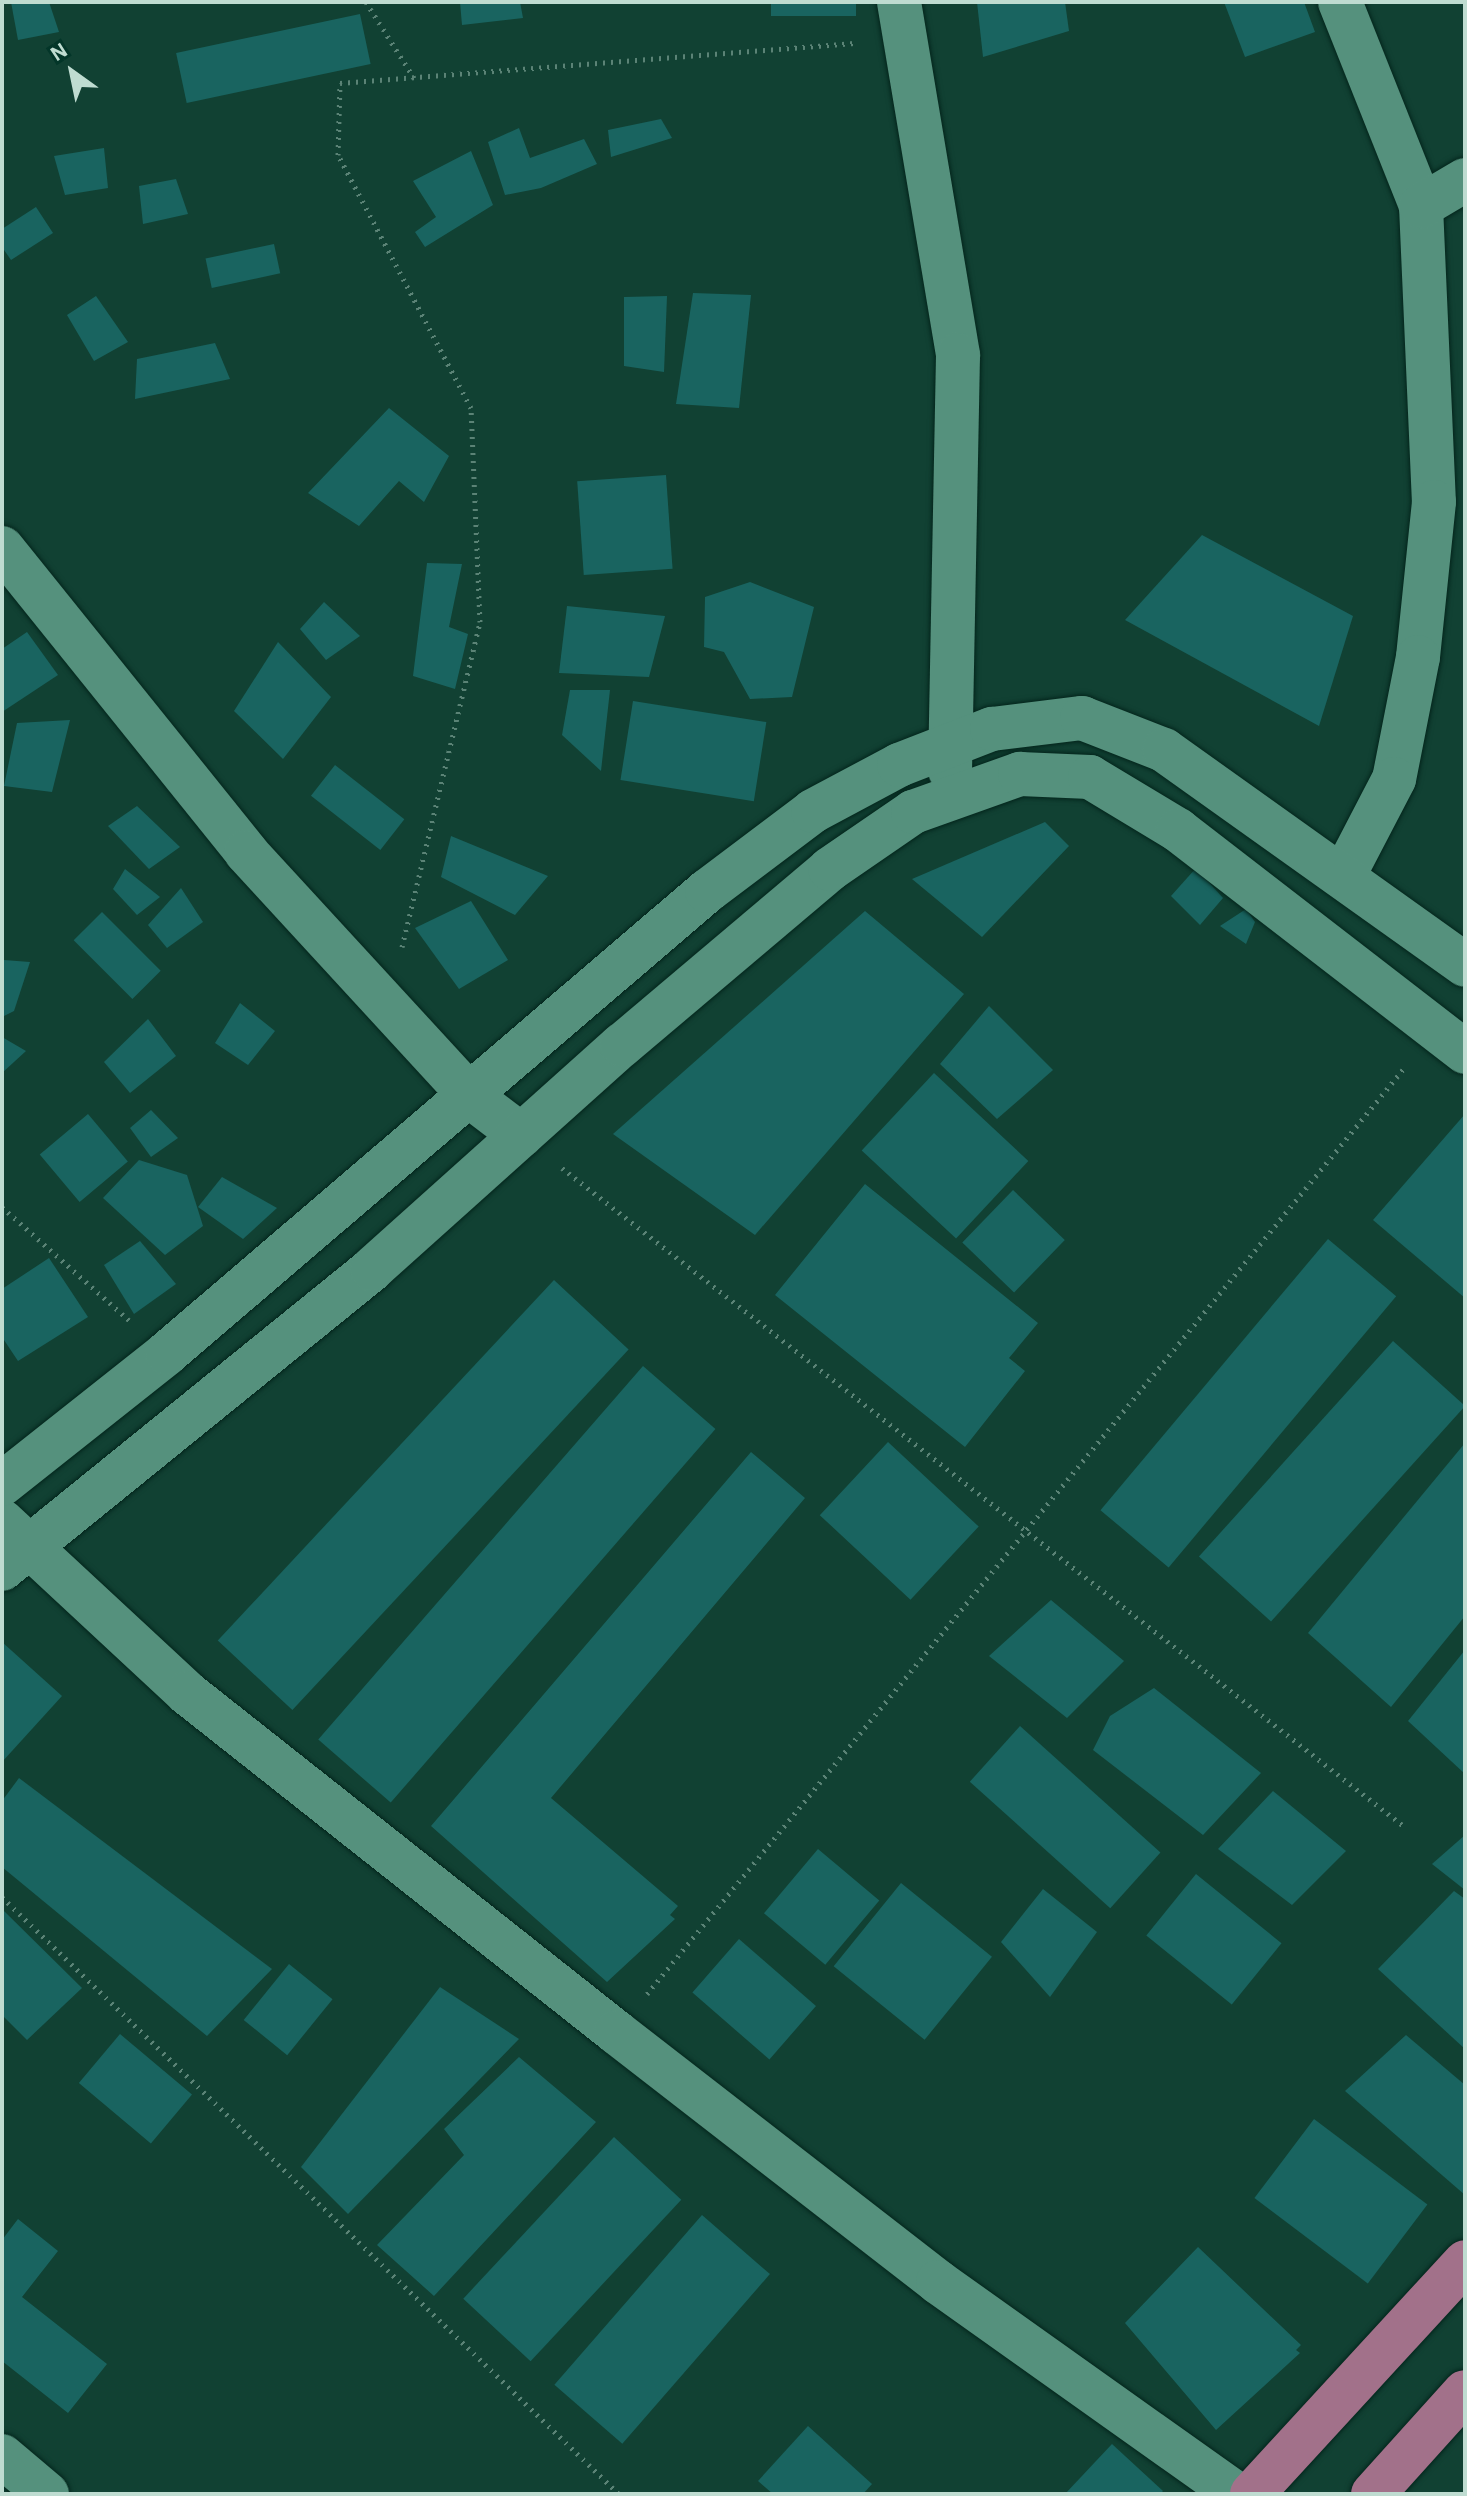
<!DOCTYPE html>
<style>
body{margin:0}
#map{position:relative;width:1467px;height:2496px;overflow:hidden;background:#114133;font-family:"Alegreya Sans",sans-serif}
div>[style]{position:absolute}
.building>*{inset:0;background:#196460;transform-origin:0 0}
.path>*{height:5px;margin-top:-2.5px;transform-origin:0;background:repeating-linear-gradient(90deg,#5b8376 0 2px,transparent 0 8px)}
.roads{filter:drop-shadow(0 0 2px #04251c) drop-shadow(0 0 2px #04251c)}
.minor>*{height:44px;margin:-22px;padding:0 22px;transform-origin:22px;border-radius:22px;background:#55917d}
.tertiary>*{height:44px;margin:-22px;padding:0 22px;transform-origin:22px;border-radius:22px;background:#55917d}
.trunk>*{height:44px;margin:-22px;padding:0 22px;transform-origin:22px;border-radius:22px;background:#a2718a}
span{translate:-50% -50%;white-space:nowrap;text-align:center;line-height:1.15;-webkit-text-stroke:6px #033629;paint-order:stroke}
.frame{position:absolute;inset:0;border:4px solid #bfdcd1;pointer-events:none}
.north{position:absolute;left:32px;top:32px;width:80px;height:80px;-webkit-text-stroke:6px #033629;paint-order:stroke;rotate:327deg;font-size:22px;font-weight:700;line-height:32px;text-align:center;color:#bfdcd1}
.north::after{content:'';display:block;margin:auto;width:28px;height:36px;background:#bfdcd1;clip-path:polygon(50% 0,100% 100%,50% 72%,0 100%)}
</style>
<div id="map">
<div class="building">
<i style="clip-path:polygon(11px 2px,49px 2px,59px 32px,18px 40px)"></i>
<i style="clip-path:polygon(460px 2px,520px 2px,523px 18px,462px 25px)"></i>
<i style="left:771px;top:2px;width:85px;height:14px"></i>
<i style="clip-path:polygon(977px 2px,1065px 2px,1069px 31px,983px 57px)"></i>
<i style="clip-path:polygon(1224px 2px,1304px 2px,1315px 32px,1245px 57px)"></i>
<i style="left:360px;top:14px;width:51px;height:188px;rotate:78deg"></i>
<i style="clip-path:polygon(661px 119px,672px 138px,611px 157px,608px 130px)"></i>
<i style="clip-path:polygon(519px 128px,530px 158px,584px 139px,597px 164px,541px 188px,505px 195px,488px 142px)"></i>
<i style="clip-path:polygon(104px 148px,108px 188px,65px 195px,54px 156px)"></i>
<i style="clip-path:polygon(471px 151px,493px 205px,425px 247px,415px 232px,436px 217px,413px 181px)"></i>
<i style="clip-path:polygon(176px 179px,188px 214px,143px 224px,139px 186px)"></i>
<i style="clip-path:polygon(36px 207px,53px 233px,11px 260px,2px 247px,2px 229px)"></i>
<i style="left:274px;top:244px;width:30px;height:70px;rotate:78deg"></i>
<i style="clip-path:polygon(693px 293px,751px 295px,739px 408px,676px 404px)"></i>
<i style="clip-path:polygon(96px 296px,128px 342px,94px 361px,67px 315px)"></i>
<i style="clip-path:polygon(667px 296px,664px 372px,624px 366px,624px 297px)"></i>
<i style="clip-path:polygon(215px 343px,230px 379px,135px 399px,137px 359px)"></i>
<i style="clip-path:polygon(389px 408px,449px 456px,424px 502px,399px 481px,359px 526px,308px 493px)"></i>
<i style="left:666px;top:475px;width:94px;height:89px;rotate:86deg"></i>
<i style="clip-path:polygon(1202px 535px,1353px 616px,1319px 726px,1125px 620px)"></i>
<i style="clip-path:polygon(427px 563px,462px 564px,449px 627px,468px 634px,455px 689px,413px 676px)"></i>
<i style="clip-path:polygon(750px 582px,814px 607px,792px 697px,750px 699px,724px 652px,704px 647px,705px 597px)"></i>
<i style="clip-path:polygon(324px 602px,360px 636px,326px 660px,300px 629px)"></i>
<i style="clip-path:polygon(567px 606px,665px 616px,649px 677px,559px 673px)"></i>
<i style="clip-path:polygon(27px 632px,58px 675px,2px 712px,2px 649px)"></i>
<i style="clip-path:polygon(278px 642px,331px 697px,283px 759px,234px 711px)"></i>
<i style="clip-path:polygon(570px 690px,610px 690px,601px 771px,562px 735px)"></i>
<i style="left:633px;top:701px;width:135px;height:80px;rotate:9deg"></i>
<i style="clip-path:polygon(70px 720px,52px 792px,4px 786px,17px 723px)"></i>
<i style="left:335px;top:765px;width:88px;height:39px;rotate:38deg"></i>
<i style="clip-path:polygon(137px 806px,180px 847px,149px 869px,108px 826px)"></i>
<i style="clip-path:polygon(1045px 822px,1069px 846px,982px 937px,912px 879px)"></i>
<i style="clip-path:polygon(451px 836px,548px 876px,515px 915px,441px 877px)"></i>
<i style="clip-path:polygon(1196px 868px,1223px 898px,1200px 925px,1171px 896px)"></i>
<i style="clip-path:polygon(125px 869px,160px 897px,137px 915px,113px 889px)"></i>
<i style="clip-path:polygon(181px 888px,203px 922px,167px 948px,148px 925px)"></i>
<i style="clip-path:polygon(471px 901px,508px 960px,459px 989px,415px 928px)"></i>
<i style="clip-path:polygon(1246px 909px,1255px 922px,1246px 944px,1220px 926px)"></i>
<i style="clip-path:polygon(865px 911px,964px 994px,755px 1235px,613px 1134px)"></i>
<i style="left:102px;top:912px;width:83px;height:40px;rotate:45deg"></i>
<i style="clip-path:polygon(4px 960px,30px 962px,14px 1011px,2px 1017px)"></i>
<i style="clip-path:polygon(240px 1003px,275px 1031px,248px 1065px,215px 1043px)"></i>
<i style="clip-path:polygon(989px 1006px,1053px 1070px,997px 1119px,940px 1064px)"></i>
<i style="clip-path:polygon(148px 1019px,176px 1056px,130px 1093px,104px 1062px)"></i>
<i style="clip-path:polygon(2px 1037px,26px 1051px,2px 1073px)"></i>
<i style="left:934px;top:1073px;width:129px;height:106px;rotate:43deg"></i>
<i style="clip-path:polygon(151px 1110px,178px 1138px,151px 1157px,130px 1128px)"></i>
<i style="left:88px;top:1114px;width:62px;height:63px;rotate:50deg"></i>
<i style="clip-path:polygon(1465px 1114px,1465px 1298px,1373px 1220px)"></i>
<i style="clip-path:polygon(139px 1160px,187px 1175px,203px 1226px,165px 1255px,103px 1198px)"></i>
<i style="clip-path:polygon(222px 1177px,277px 1208px,243px 1239px,198px 1207px)"></i>
<i style="clip-path:polygon(865px 1184px,1038px 1323px,1009px 1358px,1025px 1371px,965px 1447px,775px 1295px)"></i>
<i style="left:1013px;top:1190px;width:72px;height:73px;rotate:44deg"></i>
<i style="left:1328px;top:1239px;width:89px;height:354px;rotate:40deg"></i>
<i style="clip-path:polygon(140px 1241px,176px 1284px,134px 1314px,104px 1265px)"></i>
<i style="clip-path:polygon(49px 1258px,88px 1317px,18px 1361px,2px 1337px,2px 1289px)"></i>
<i style="left:554px;top:1280px;width:102px;height:493px;rotate:43deg"></i>
<i style="left:1393px;top:1341px;width:97px;height:290px;rotate:42deg"></i>
<i style="left:643px;top:1366px;width:96px;height:495px;rotate:41deg"></i>
<i style="left:888px;top:1442px;width:124px;height:100px;rotate:43deg"></i>
<i style="clip-path:polygon(1465px 1443px,1465px 1616px,1391px 1707px,1308px 1633px)"></i>
<i style="clip-path:polygon(751px 1452px,805px 1498px,551px 1798px,678px 1906px,670px 1915px,675px 1919px,607px 1982px,431px 1826px)"></i>
<i style="clip-path:polygon(1051px 1600px,1124px 1661px,1067px 1718px,989px 1656px)"></i>
<i style="clip-path:polygon(2px 1642px,62px 1696px,2px 1762px)"></i>
<i style="clip-path:polygon(1465px 1650px,1465px 1774px,1408px 1721px)"></i>
<i style="clip-path:polygon(1154px 1688px,1261px 1773px,1203px 1835px,1093px 1750px,1110px 1716px)"></i>
<i style="left:1020px;top:1726px;width:189px;height:75px;rotate:42deg"></i>
<i style="clip-path:polygon(19px 1778px,272px 1969px,207px 2036px,2px 1867px,2px 1801px)"></i>
<i style="clip-path:polygon(1273px 1791px,1346px 1851px,1292px 1905px,1218px 1849px)"></i>
<i style="clip-path:polygon(1465px 1835px,1465px 1890px,1432px 1864px)"></i>
<i style="left:818px;top:1849px;width:80px;height:84px;rotate:40deg"></i>
<i style="left:1196px;top:1874px;width:110px;height:79px;rotate:39deg"></i>
<i style="left:901px;top:1883px;width:117px;height:107px;rotate:39deg"></i>
<i style="clip-path:polygon(1043px 1889px,1097px 1932px,1050px 1997px,1001px 1942px)"></i>
<i style="clip-path:polygon(1454px 1891px,1465px 1899px,1465px 2049px,1378px 1969px)"></i>
<i style="clip-path:polygon(2px 1909px,82px 1988px,27px 2040px,2px 2015px)"></i>
<i style="left:739px;top:1939px;width:102px;height:71px;rotate:41deg"></i>
<i style="left:289px;top:1964px;width:56px;height:72px;rotate:39deg"></i>
<i style="clip-path:polygon(440px 1987px,519px 2039px,348px 2214px,301px 2167px)"></i>
<i style="left:120px;top:2034px;width:94px;height:64px;rotate:40deg"></i>
<i style="clip-path:polygon(1406px 2035px,1465px 2085px,1465px 2195px,1345px 2091px)"></i>
<i style="clip-path:polygon(519px 2057px,596px 2122px,434px 2296px,377px 2245px,464px 2155px,444px 2129px)"></i>
<i style="left:1314px;top:2119px;width:142px;height:99px;rotate:37deg"></i>
<i style="left:614px;top:2137px;width:92px;height:221px;rotate:43deg"></i>
<i style="left:702px;top:2215px;width:90px;height:225px;rotate:41deg"></i>
<i style="clip-path:polygon(18px 2219px,58px 2251px,22px 2297px,107px 2364px,68px 2413px,2px 2361px,2px 2240px)"></i>
<i style="clip-path:polygon(1198px 2247px,1301px 2345px,1296px 2350px,1300px 2353px,1216px 2430px,1125px 2323px)"></i>
<i style="clip-path:polygon(808px 2426px,872px 2484px,863px 2494px,773px 2494px,758px 2481px)"></i>
<i style="clip-path:polygon(1112px 2444px,1163px 2491px,1160px 2494px,1065px 2494px)"></i>
</div>
<div class="path">
<i style="left:366px;top:2px;width:90px;rotate:57.7deg"></i>
<i style="left:402px;top:947px;width:334px;rotate:-76.5deg"></i>
<i style="left:480px;top:622px;width:214px;rotate:-92.4deg"></i>
<i style="left:471px;top:408px;width:286px;rotate:-117.7deg"></i>
<i style="left:338px;top:155px;width:72px;rotate:-88.4deg"></i>
<i style="left:340px;top:83px;width:516px;rotate:-4.45deg"></i>
<i style="left:562px;top:1168px;width:1070px;rotate:38.02deg"></i>
<i style="left:2px;top:1207px;width:171px;rotate:41.7deg"></i>
<i style="left:2px;top:1897px;width:859px;rotate:44.06deg"></i>
<i style="left:647px;top:1994px;width:1197px;rotate:-50.73deg"></i>
</div>
<div class="roads">
<div class="minor">
<i style="left:1340px;top:2px;width:219px;rotate:68.3deg"></i>
<i style="left:1421px;top:206px;width:296px;rotate:87.5deg"></i>
<i style="left:1434px;top:502px;width:156px;rotate:95.9deg"></i>
<i style="left:1418px;top:657px;width:124px;rotate:101.1deg"></i>
<i style="left:1394px;top:779px;width:108px;rotate:117.5deg"></i>
<i style="left:1421px;top:206px;width:51px;rotate:-30.6deg"></i>
<i style="left:2px;top:548px;width:390px;rotate:51.2deg"></i>
<i style="left:246px;top:852px;width:333px;rotate:47.4deg"></i>
<i style="left:471px;top:1097px;width:63px;rotate:37.2deg"></i>
<i style="left:2px;top:1521px;width:253px;rotate:42.9deg"></i>
<i style="left:187px;top:1693px;width:547px;rotate:38.32deg"></i>
<i style="left:616px;top:2032px;width:408px;rotate:37.8deg"></i>
<i style="left:938px;top:2282px;width:366px;rotate:35.4deg"></i>
<i style="left:2px;top:2456px;width:59px;rotate:40.2deg"></i>
</div>
<div class="tertiary">
<i style="left:899px;top:2px;width:358px;rotate:80.5deg"></i>
<i style="left:958px;top:355px;width:416px;rotate:91.1deg"></i>
<i style="left:2px;top:1484px;width:211px;rotate:-38.4deg"></i>
<i style="left:167px;top:1353px;width:711px;rotate:-40.55deg"></i>
<i style="left:707px;top:891px;width:133px;rotate:-37deg"></i>
<i style="left:813px;top:811px;width:98px;rotate:-28.1deg"></i>
<i style="left:899px;top:765px;width:100px;rotate:-21.2deg"></i>
<i style="left:992px;top:729px;width:91px;rotate:-7deg"></i>
<i style="left:1082px;top:718px;width:88px;rotate:21.3deg"></i>
<i style="left:1164px;top:750px;width:370px;rotate:35.5deg"></i>
<i style="left:2px;top:1569px;width:476px;rotate:-39deg"></i>
<i style="left:372px;top:1269px;width:336px;rotate:-41.9deg"></i>
<i style="left:622px;top:1045px;width:272px;rotate:-40.2deg"></i>
<i style="left:830px;top:869px;width:101px;rotate:-34.5deg"></i>
<i style="left:913px;top:812px;width:114px;rotate:-19.6deg"></i>
<i style="left:1020px;top:774px;width:70px;rotate:2.5deg"></i>
<i style="left:1090px;top:777px;width:103px;rotate:31.1deg"></i>
<i style="left:1178px;top:830px;width:363px;rotate:37.7deg"></i>
</div>
<div class="trunk">
<i style="left:1252px;top:2494px;width:315px;rotate:-47.4deg"></i>
<i style="left:1373px;top:2494px;width:137px;rotate:-48deg"></i>
</div>
</div>
<div class="frame"></div>
<div class="north">N</div>
</div>
